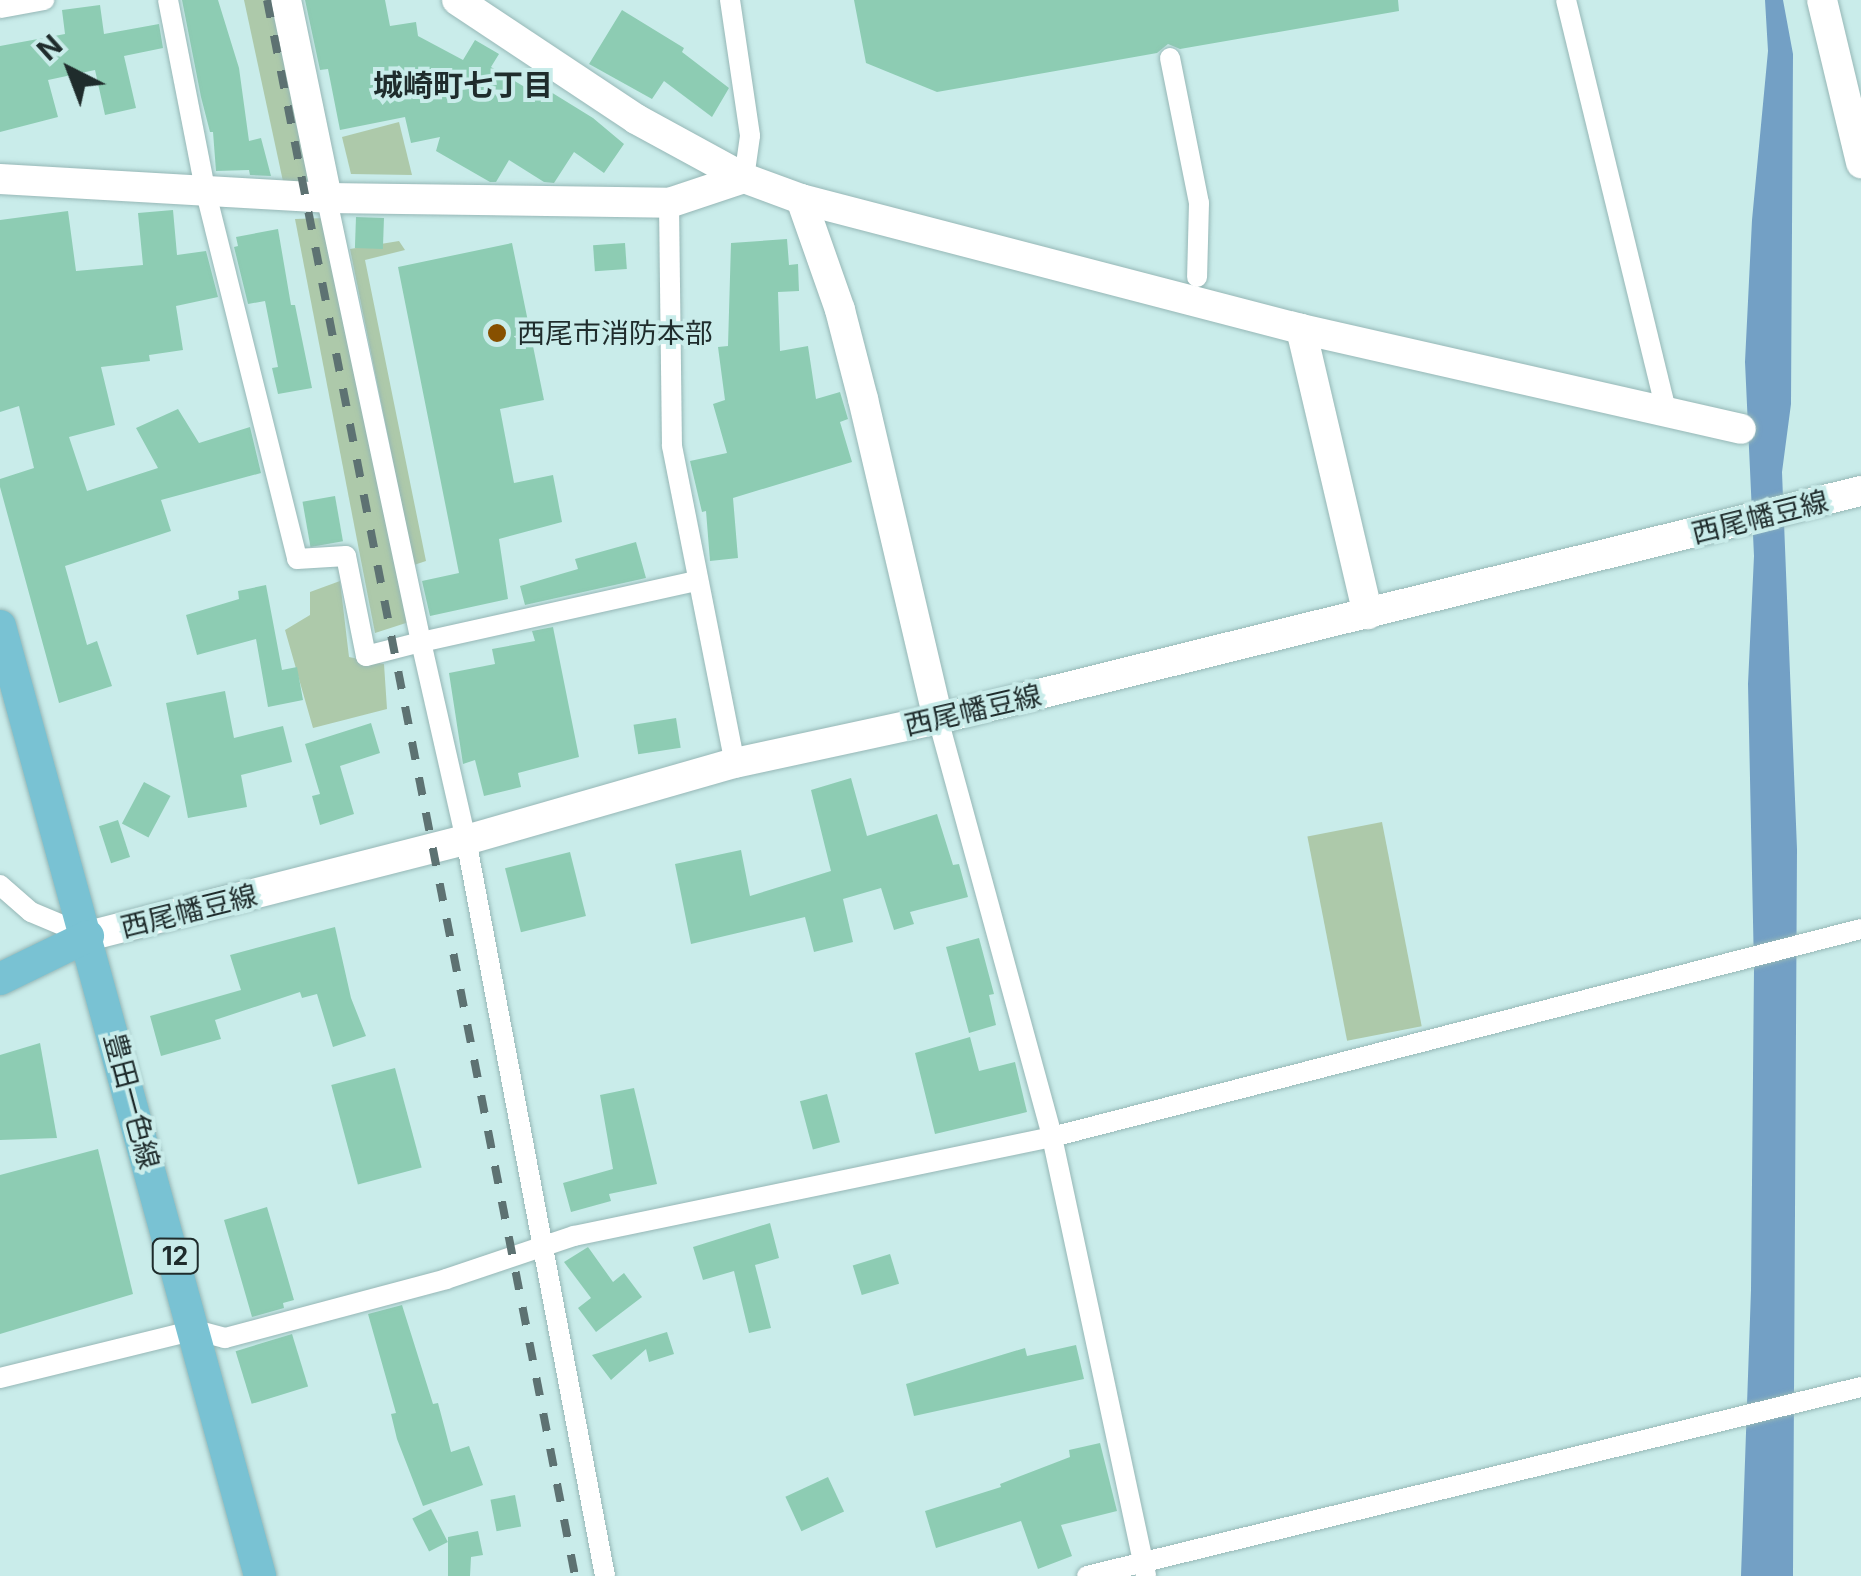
<!DOCTYPE html>
<meta charset="utf-8">
<style>
body{margin:0}
#map{position:relative;width:1861px;height:1576px;overflow:hidden;background:#c9ecea;font-family:Inter,"Noto Sans JP",sans-serif}
div>[style]{position:absolute}
.green>*{inset:0;background:#adc9aa;transform-origin:0 0}
.water>*{inset:0;background:#73a0c5}
.building>*{inset:0;background:#8dccb3;transform-origin:0 0}
.roads{filter:drop-shadow(0 0 2px #96b7b6) drop-shadow(0 0 2px #96b7b6)}
.street>*{height:20px;margin:-10px;padding:0 10px;transform-origin:10px;border-radius:10px;background:#fff}
.secondary>*{height:30px;margin:-15px;padding:0 15px;transform-origin:15px;border-radius:15px;background:#fff}
.primary>*{height:32px;margin:-16px;padding:0 16px;transform-origin:16px;border-radius:16px;background:#79c2d3}
.rail>*{height:8px;margin-top:-4px;transform-origin:0;background:repeating-linear-gradient(90deg,#5d7272 0 18px,transparent 0 36px)}
.dots>*{width:28px;height:28px;translate:-50% -50%;box-sizing:border-box;border:5px solid #c9ecea;border-radius:50%}
span{translate:-50% -50%;white-space:nowrap;text-align:center;line-height:1.15;-webkit-text-stroke:8px #c9ecea;paint-order:stroke}
.shield-label span{padding:2px 8px;background:#c9ecea;border:2px solid;border-radius:8px;-webkit-text-stroke-width:0}
.shield-label{font-size:25px;color:#1f2c2c;font-weight:700}
.poi-label{font-size:28px;color:#1f2c2c}
.left{translate:0 -50%;text-align:left}
.street-label{font-size:28px;color:#1f2c2c}
.neighbourhood-label{font-size:30px;color:#1f2c2c;font-weight:700}
.north{position:absolute;left:20px;top:20px;width:100px;height:100px;-webkit-text-stroke:8px #c9ecea;paint-order:stroke;rotate:318deg;font-size:28px;font-weight:700;line-height:40px;text-align:center;color:#1f2c2c}
.north::after{content:'';display:block;margin:auto;width:35px;height:45px;background:#1f2c2c;clip-path:polygon(50% 0,100% 100%,50% 72%,0 100%)}
</style>
<div id="map">
<div class="green">
<i style="clip-path:polygon(244px 0,280px 0,316px 189px,284px 186px)"></i>
<i style="clip-path:polygon(399px 122px,412px 175px,351px 174px,342px 137px)"></i>
<i style="clip-path:polygon(326px 218px,409px 622px,375px 633px,295px 219px)"></i>
<i style="clip-path:polygon(399px 241px,405px 250px,365px 260px,426px 561px,414px 565px,350px 249px)"></i>
<i style="clip-path:polygon(340px 581px,349px 657px,384px 664px,387px 709px,313px 728px,285px 630px,310px 615px,310px 592px)"></i>
<i style="left:1382px;top:822px;width:208px;height:76px;rotate:79deg"></i>
</div>
<div class="water">
<i style="clip-path:polygon(1765px 0,1783px 0,1793px 54px,1791px 404px,1782px 472px,1797px 849px,1793px 1576px,1741px 1576px,1751px 1290px,1754px 968px,1748px 684px,1754px 556px,1745px 362px,1752px 220px,1768px 51px)"></i>
</div>
<div class="building">
<i style="clip-path:polygon(182px 0,218px 0,239px 68px,249px 141px,261px 138px,271px 176px,250px 175px,249px 170px,216px 171px,213px 132px,210px 132px,201px 97px)"></i>
<i style="clip-path:polygon(305px 0,385px 0,390px 26px,416px 22px,418px 36px,463px 60px,475px 40px,499px 54px,491px 67px,528px 89px,533px 81px,593px 118px,624px 144px,604px 173px,574px 152px,554px 183px,544px 182px,509px 160px,496px 182px,490px 182px,436px 151px,440px 137px,411px 143px,405px 117px,340px 130px,328px 69px,320px 70px)"></i>
<i style="clip-path:polygon(854px 0,1398px 0,1399px 11px,1180px 49px,1168px 44px,1157px 53px,937px 92px,866px 63px)"></i>
<i style="clip-path:polygon(100px 5px,104px 34px,159px 24px,163px 48px,124px 56px,136px 108px,105px 115px,95px 70px,48px 80px,58px 117px,0 132px,0 46px,65px 34px,62px 10px)"></i>
<i style="clip-path:polygon(622px 10px,684px 48px,682px 52px,729px 88px,712px 117px,664px 81px,652px 99px,589px 64px)"></i>
<i style="clip-path:polygon(173px 210px,177px 255px,206px 251px,218px 297px,176px 306px,183px 350px,149px 355px,150px 361px,101px 367px,115px 425px,69px 437px,87px 491px,158px 468px,136px 428px,178px 409px,199px 443px,250px 427px,261px 473px,161px 500px,171px 531px,65px 566px,87px 645px,97px 641px,112px 686px,59px 703px,0 487px,0 479px,34px 468px,19px 406px,0 412px,0 220px,68px 211px,76px 271px,143px 265px,138px 213px)"></i>
<i style="left:356px;top:217px;width:28px;height:31px;rotate:2deg"></i>
<i style="clip-path:polygon(278px 229px,291px 305px,295px 305px,312px 388px,278px 394px,272px 368px,278px 367px,265px 301px,248px 304px,234px 247px,238px 246px,236px 237px)"></i>
<i style="clip-path:polygon(787px 239px,789px 265px,798px 264px,799px 291px,778px 292px,780px 351px,808px 346px,816px 399px,840px 392px,848px 419px,840px 422px,852px 462px,733px 498px,738px 558px,710px 561px,706px 511px,702px 512px,690px 461px,727px 453px,713px 404px,725px 400px,718px 347px,728px 346px,731px 243px)"></i>
<i style="clip-path:polygon(512px 243px,544px 400px,500px 409px,514px 483px,553px 475px,562px 522px,499px 539px,508px 599px,430px 616px,422px 581px,459px 573px,398px 267px)"></i>
<i style="left:625px;top:243px;width:26px;height:32px;rotate:86deg"></i>
<i style="left:335px;top:496px;width:46px;height:33px;rotate:80deg"></i>
<i style="clip-path:polygon(636px 542px,646px 578px,525px 605px,520px 586px,578px 569px,575px 559px)"></i>
<i style="clip-path:polygon(266px 585px,282px 670px,297px 667px,303px 700px,268px 707px,256px 639px,197px 655px,186px 615px,239px 599px,238px 591px)"></i>
<i style="clip-path:polygon(553px 627px,579px 757px,518px 773px,521px 787px,484px 796px,475px 760px,463px 764px,449px 673px,495px 664px,492px 649px,535px 641px,532px 631px)"></i>
<i style="clip-path:polygon(225px 691px,234px 738px,283px 726px,292px 762px,241px 775px,247px 807px,188px 818px,166px 703px)"></i>
<i style="left:676px;top:718px;width:30px;height:43px;rotate:81deg"></i>
<i style="clip-path:polygon(371px 723px,380px 753px,340px 766px,354px 814px,320px 825px,312px 796px,320px 794px,305px 744px)"></i>
<i style="clip-path:polygon(851px 778px,867px 836px,937px 814px,953px 865px,959px 864px,968px 897px,910px 912px,914px 924px,894px 930px,881px 888px,843px 899px,853px 942px,814px 952px,805px 917px,691px 944px,675px 864px,741px 850px,750px 896px,831px 871px,811px 790px)"></i>
<i style="left:144px;top:782px;width:30px;height:47px;rotate:28deg"></i>
<i style="left:118px;top:820px;width:39px;height:20px;rotate:72deg"></i>
<i style="left:570px;top:852px;width:66px;height:67px;rotate:76deg"></i>
<i style="clip-path:polygon(335px 927px,351px 998px,366px 1036px,333px 1047px,317px 994px,302px 998px,300px 992px,215px 1020px,221px 1039px,161px 1056px,150px 1016px,241px 990px,230px 955px)"></i>
<i style="clip-path:polygon(979px 938px,994px 994px,989px 995px,996px 1025px,969px 1033px,946px 947px)"></i>
<i style="clip-path:polygon(970px 1037px,979px 1071px,1015px 1062px,1027px 1112px,935px 1134px,915px 1053px)"></i>
<i style="clip-path:polygon(40px 1043px,57px 1138px,0 1140px,0 1055px)"></i>
<i style="left:395px;top:1068px;width:103px;height:66px;rotate:75deg"></i>
<i style="clip-path:polygon(634px 1088px,657px 1184px,609px 1194px,611px 1201px,571px 1212px,563px 1183px,613px 1169px,600px 1095px)"></i>
<i style="left:827px;top:1094px;width:50px;height:28px;rotate:75deg"></i>
<i style="clip-path:polygon(98px 1149px,133px 1294px,0 1334px,0 1175px)"></i>
<i style="clip-path:polygon(267px 1207px,294px 1300px,283px 1303px,284px 1308px,252px 1317px,224px 1220px)"></i>
<i style="clip-path:polygon(770px 1223px,779px 1258px,755px 1265px,771px 1328px,749px 1333px,734px 1271px,703px 1280px,693px 1247px)"></i>
<i style="clip-path:polygon(588px 1247px,613px 1282px,624px 1273px,642px 1297px,596px 1332px,578px 1308px,591px 1298px,564px 1262px)"></i>
<i style="left:890px;top:1254px;width:31px;height:39px;rotate:73deg"></i>
<i style="clip-path:polygon(402px 1305px,433px 1404px,438px 1403px,451px 1452px,469px 1446px,483px 1485px,423px 1506px,397px 1439px,391px 1414px,396px 1413px,368px 1314px)"></i>
<i style="clip-path:polygon(667px 1332px,674px 1354px,649px 1362px,646px 1349px,611px 1380px,592px 1355px)"></i>
<i style="left:292px;top:1334px;width:55px;height:59px;rotate:73deg"></i>
<i style="clip-path:polygon(1076px 1345px,1084px 1379px,914px 1416px,906px 1384px,1025px 1348px,1027px 1356px)"></i>
<i style="clip-path:polygon(1100px 1443px,1117px 1511px,1061px 1525px,1072px 1556px,1038px 1569px,1021px 1521px,936px 1548px,925px 1511px,1001px 1487px,1000px 1484px,1070px 1457px,1069px 1450px)"></i>
<i style="left:828px;top:1477px;width:38px;height:47px;rotate:65deg"></i>
<i style="left:515px;top:1495px;width:32px;height:25px;rotate:79deg"></i>
<i style="left:431px;top:1509px;width:37px;height:21px;rotate:63deg"></i>
<i style="clip-path:polygon(478px 1531px,483px 1555px,471px 1557px,470px 1576px,448px 1576px,448px 1537px)"></i>
</div>
<div class="roads">
<div class="street">
<i style="left:168px;top:0;width:193px;rotate:78.9deg"></i>
<i style="left:205px;top:189px;width:381px;rotate:76deg"></i>
<i style="left:297px;top:559px;width:49px;rotate:-3.5deg"></i>
<i style="left:346px;top:556px;width:102px;rotate:78.7deg"></i>
<i style="left:366px;top:656px;width:57px;rotate:-14.3deg"></i>
<i style="left:421px;top:642px;width:454px;rotate:-102deg"></i>
<i style="left:730px;top:0;width:137px;rotate:81.6deg"></i>
<i style="left:750px;top:136px;width:42px;rotate:98.1deg"></i>
<i style="left:1566px;top:0;width:421px;rotate:76.3deg"></i>
<i style="left:0;top:8px;width:45px;rotate:-10.3deg"></i>
<i style="left:1170px;top:58px;width:148px;rotate:78.7deg"></i>
<i style="left:1199px;top:203px;width:74px;rotate:91.5deg"></i>
<i style="left:669px;top:203px;width:243px;rotate:89.3deg"></i>
<i style="left:672px;top:446px;width:323px;rotate:78.8deg"></i>
<i style="left:938px;top:719px;width:433px;rotate:74.7deg"></i>
<i style="left:1052px;top:1137px;width:449px;rotate:77.9deg"></i>
<i style="left:0;top:885px;width:41px;rotate:41.1deg"></i>
<i style="left:31px;top:912px;width:62px;rotate:22.8deg"></i>
<i style="left:0;top:1378px;width:201px;rotate:-13.8deg"></i>
<i style="left:195px;top:1330px;width:31px;rotate:15deg"></i>
<i style="left:225px;top:1338px;width:229px;rotate:-14.9deg"></i>
<i style="left:446px;top:1279px;width:135px;rotate:-18.6deg"></i>
<i style="left:574px;top:1236px;width:488px;rotate:-11.7deg"></i>
<i style="left:1052px;top:1137px;width:835px;rotate:-14.42deg"></i>
<i style="left:605px;top:1576px;width:749px;rotate:-100.69deg"></i>
<i style="left:466px;top:840px;width:203px;rotate:-102.8deg"></i>
<i style="left:421px;top:642px;width:282px;rotate:-12.5deg"></i>
<i style="left:1087px;top:1576px;width:797px;rotate:-13.72deg"></i>
</div>
<div class="secondary">
<i style="left:286px;top:0;width:202px;rotate:78.3deg"></i>
<i style="left:457px;top:0;width:215px;rotate:33.6deg"></i>
<i style="left:636px;top:119px;width:123px;rotate:28.6deg"></i>
<i style="left:744px;top:178px;width:61px;rotate:20.2deg"></i>
<i style="left:801px;top:199px;width:517px;rotate:14.57deg"></i>
<i style="left:1301px;top:329px;width:451px;rotate:12.8deg"></i>
<i style="left:1822px;top:0;width:168px;rotate:76.5deg"></i>
<i style="left:0;top:179px;width:328px;rotate:3.3deg"></i>
<i style="left:327px;top:198px;width:342px;rotate:0.8deg"></i>
<i style="left:669px;top:203px;width:79px;rotate:-18.4deg"></i>
<i style="left:801px;top:199px;width:118px;rotate:70.6deg"></i>
<i style="left:840px;top:310px;width:92px;rotate:75.5deg"></i>
<i style="left:863px;top:399px;width:329px;rotate:76.8deg"></i>
<i style="left:1301px;top:329px;width:293px;rotate:76.8deg"></i>
<i style="left:88px;top:936px;width:390px;rotate:-14.3deg"></i>
<i style="left:466px;top:840px;width:280px;rotate:-16deg"></i>
<i style="left:735px;top:763px;width:208px;rotate:-12.2deg"></i>
<i style="left:938px;top:719px;width:951px;rotate:-13.88deg"></i>
</div>
<div class="primary">
<i style="left:0;top:626px;width:985px;rotate:74.69deg"></i>
<i style="left:0;top:979px;width:98px;rotate:-26deg"></i>
</div>
</div>
<div class="rail">
<i style="left:267px;top:0;width:1606px;rotate:78.94deg"></i>
</div>
<div class="dots">
<i style="left:497px;top:333px;background:#875000"></i>
</div>
<div class="shield-label">
<span style="left:175px;top:1256px">12</span>
</div>
<div class="poi-label">
<span class="left" style="left:517px;top:333px">西尾市消防本部</span>
</div>
<div class="street-label">
<span style="left:1760px;top:517px;rotate:-14deg">西尾幡豆線</span>
<span style="left:973px;top:710px;rotate:-13deg">西尾幡豆線</span>
<span style="left:189px;top:911px;rotate:-14deg">西尾幡豆線</span>
<span style="left:132px;top:1101px;rotate:75deg">豊田一色線</span>
</div>
<div class="neighbourhood-label">
<span style="left:463px;top:85px">城崎町七丁目</span>
</div>
<div class="north">N</div>
</div>
